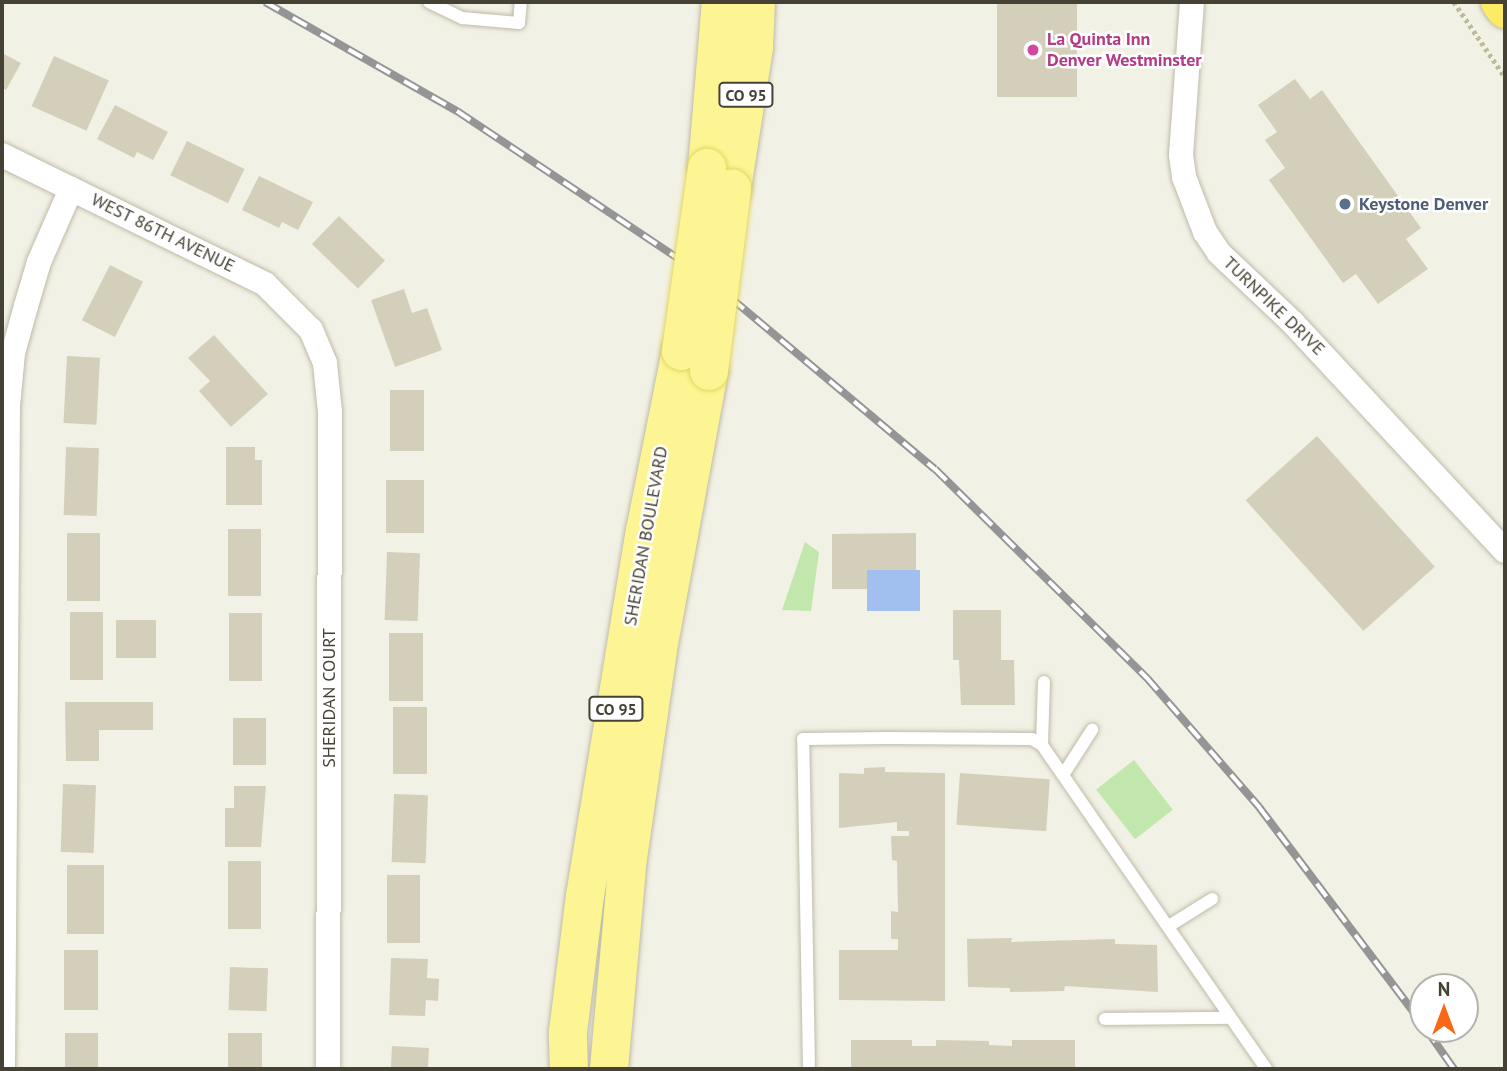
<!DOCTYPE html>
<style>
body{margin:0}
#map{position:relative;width:1507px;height:1071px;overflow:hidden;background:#f2f1e5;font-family:"PT Sans",sans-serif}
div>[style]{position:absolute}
.green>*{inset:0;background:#c1e7ad;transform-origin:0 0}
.water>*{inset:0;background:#a1bfef;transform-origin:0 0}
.building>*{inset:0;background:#d4cfba;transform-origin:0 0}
.path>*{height:4.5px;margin-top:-2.25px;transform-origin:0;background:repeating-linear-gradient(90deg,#bfba99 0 3.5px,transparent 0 7px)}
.roads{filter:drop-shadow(0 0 2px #bebba8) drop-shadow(0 0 2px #bebba8)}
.lane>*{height:12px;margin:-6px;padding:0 6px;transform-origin:6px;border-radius:6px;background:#fff}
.street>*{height:24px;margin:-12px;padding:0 12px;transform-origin:12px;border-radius:12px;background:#fff}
.primary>*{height:38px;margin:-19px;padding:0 19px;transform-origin:19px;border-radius:19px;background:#fdf593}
.highway>*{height:38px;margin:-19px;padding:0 19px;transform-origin:19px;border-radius:19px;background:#fdea66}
.rail>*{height:8px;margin-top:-4px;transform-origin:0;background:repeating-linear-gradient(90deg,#fff 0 16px,#959595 0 32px);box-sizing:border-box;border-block:2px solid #959595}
.bridges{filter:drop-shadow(0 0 2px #e2d763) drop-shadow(0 0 2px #e2d763)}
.primary-bridge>*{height:38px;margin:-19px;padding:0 19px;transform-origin:19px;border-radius:19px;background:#fdf593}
.dots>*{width:19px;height:19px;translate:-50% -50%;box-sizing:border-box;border:4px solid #fff;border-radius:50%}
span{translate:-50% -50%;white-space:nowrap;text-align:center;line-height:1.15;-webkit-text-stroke:5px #fff;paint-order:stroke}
.shield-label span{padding:2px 5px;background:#fff;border:2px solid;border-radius:5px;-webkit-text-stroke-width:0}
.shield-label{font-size:16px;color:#454235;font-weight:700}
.hotel-label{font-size:18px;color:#b23c85;font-weight:700}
.left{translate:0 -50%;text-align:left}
.service-label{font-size:18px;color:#4e5e75;font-weight:700}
.street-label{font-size:18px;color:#454235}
.frame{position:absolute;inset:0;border:4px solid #454235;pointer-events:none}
.north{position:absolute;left:1409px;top:973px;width:70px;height:70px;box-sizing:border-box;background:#fff;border:2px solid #b5b3ae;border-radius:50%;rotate:0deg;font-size:19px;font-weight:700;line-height:28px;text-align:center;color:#454235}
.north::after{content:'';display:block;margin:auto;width:24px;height:32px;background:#f86816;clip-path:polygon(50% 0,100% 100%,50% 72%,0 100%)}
</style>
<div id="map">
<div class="green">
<i style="clip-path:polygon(805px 542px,819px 552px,811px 611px,782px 610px)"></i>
<i style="left:1134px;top:760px;width:63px;height:48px;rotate:52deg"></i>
</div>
<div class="water">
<i style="left:867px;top:570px;width:53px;height:41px"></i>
</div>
<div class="building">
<i style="left:997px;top:2px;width:80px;height:95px"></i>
<i style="clip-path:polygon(2px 53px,21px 63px,6px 90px,2px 88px)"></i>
<i style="left:54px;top:56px;width:60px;height:55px;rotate:24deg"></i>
<i style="clip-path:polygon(1295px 79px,1310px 99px,1322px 90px,1421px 228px,1406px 239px,1428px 269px,1378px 304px,1356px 274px,1343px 283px,1269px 180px,1285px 168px,1265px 140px,1277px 132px,1258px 105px)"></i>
<i style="clip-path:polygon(115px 105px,168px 132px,153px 160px,137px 152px,134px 158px,97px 139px)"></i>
<i style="left:187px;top:141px;width:64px;height:38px;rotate:26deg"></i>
<i style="clip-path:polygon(259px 176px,313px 202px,298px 230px,282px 222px,279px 228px,242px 210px)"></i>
<i style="left:339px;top:216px;width:64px;height:39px;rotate:44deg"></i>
<i style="left:110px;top:265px;width:37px;height:62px;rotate:27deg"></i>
<i style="clip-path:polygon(404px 289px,412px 313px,427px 308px,442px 350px,395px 367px,371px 300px)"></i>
<i style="clip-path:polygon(214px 335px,268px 394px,231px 427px,199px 391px,210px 381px,188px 358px)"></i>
<i style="left:67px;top:356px;width:33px;height:67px;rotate:3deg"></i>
<i style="left:390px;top:390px;width:34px;height:61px"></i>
<i style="left:1317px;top:436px;width:176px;height:96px;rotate:48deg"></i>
<i style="left:66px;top:447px;width:33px;height:68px;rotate:2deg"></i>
<i style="clip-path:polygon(226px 447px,255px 447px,255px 460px,262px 460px,262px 505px,226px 505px)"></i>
<i style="left:386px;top:480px;width:38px;height:53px"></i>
<i style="left:228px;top:529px;width:33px;height:67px"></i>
<i style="left:67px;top:533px;width:33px;height:68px"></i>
<i style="clip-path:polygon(916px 533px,916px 570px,867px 570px,867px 589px,832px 589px,832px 534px)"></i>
<i style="left:387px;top:552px;width:33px;height:68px;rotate:2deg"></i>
<i style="clip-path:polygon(953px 610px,1001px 610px,1001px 660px,1014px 660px,1015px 705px,961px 705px,959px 660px,953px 660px)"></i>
<i style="left:70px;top:612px;width:33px;height:68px"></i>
<i style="left:229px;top:613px;width:33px;height:68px"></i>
<i style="left:116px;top:620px;width:40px;height:38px"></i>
<i style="left:389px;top:633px;width:34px;height:68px"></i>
<i style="clip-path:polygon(65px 702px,153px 702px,153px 730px,99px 730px,99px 761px,66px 761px)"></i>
<i style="left:393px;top:707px;width:34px;height:67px"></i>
<i style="left:233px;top:718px;width:33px;height:47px"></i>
<i style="clip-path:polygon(885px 767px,885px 772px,945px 773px,945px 1001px,839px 1000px,839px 950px,898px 950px,898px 939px,891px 939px,891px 911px,898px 912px,897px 861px,892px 860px,891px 836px,909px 836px,909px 831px,897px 831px,897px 822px,839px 828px,839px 773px,864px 774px,864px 768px)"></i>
<i style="left:960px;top:773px;width:90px;height:52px;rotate:4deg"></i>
<i style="left:63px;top:784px;width:33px;height:68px;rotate:2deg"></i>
<i style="clip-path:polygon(234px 786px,266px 786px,261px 847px,225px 847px,225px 808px,234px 808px)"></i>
<i style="left:394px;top:794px;width:34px;height:68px;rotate:2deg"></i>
<i style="left:228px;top:861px;width:33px;height:68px"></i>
<i style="left:67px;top:865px;width:37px;height:69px"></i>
<i style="left:387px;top:875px;width:33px;height:68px"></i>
<i style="clip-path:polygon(1012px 938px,1011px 942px,1115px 939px,1115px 944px,1157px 945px,1158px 992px,1065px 986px,1064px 991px,1010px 992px,1010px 988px,968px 987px,967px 939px)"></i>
<i style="left:64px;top:950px;width:34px;height:60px"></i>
<i style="clip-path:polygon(391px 958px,428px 959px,427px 978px,439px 979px,438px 1001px,426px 1000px,425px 1016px,389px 1015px)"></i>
<i style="left:230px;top:967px;width:38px;height:43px;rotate:2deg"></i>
<i style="left:65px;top:1033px;width:33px;height:36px"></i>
<i style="left:228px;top:1033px;width:34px;height:36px"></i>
<i style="clip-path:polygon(851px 1040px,912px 1040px,912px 1046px,936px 1046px,936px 1040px,989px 1041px,989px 1045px,1012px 1046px,1012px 1040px,1075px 1040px,1075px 1069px,851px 1069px)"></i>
<i style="left:392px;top:1046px;width:37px;height:23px;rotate:3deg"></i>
</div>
<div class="path">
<i style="left:1454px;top:2px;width:91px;rotate:55.8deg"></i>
</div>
<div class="roads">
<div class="lane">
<i style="left:429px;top:2px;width:37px;rotate:26deg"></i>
<i style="left:462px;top:18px;width:57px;rotate:5deg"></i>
<i style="left:519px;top:23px;width:21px;rotate:-85deg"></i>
<i style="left:1042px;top:745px;width:63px;rotate:-88.2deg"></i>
<i style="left:1063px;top:775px;width:54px;rotate:-57.2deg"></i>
<i style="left:1169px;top:926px;width:51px;rotate:-32.1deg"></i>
<i style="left:1105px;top:1019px;width:125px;rotate:-0.5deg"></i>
<i style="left:809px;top:1069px;width:330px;rotate:-91deg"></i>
<i style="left:803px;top:739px;width:85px;rotate:-0.7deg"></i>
<i style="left:888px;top:738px;width:144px;rotate:0.4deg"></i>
<i style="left:1032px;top:739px;width:12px;rotate:31deg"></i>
<i style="left:1042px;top:745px;width:394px;rotate:55.3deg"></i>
</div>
<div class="street">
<i style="left:1192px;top:2px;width:153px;rotate:94.1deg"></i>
<i style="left:1181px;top:155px;width:22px;rotate:82deg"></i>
<i style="left:1184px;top:177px;width:59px;rotate:69.1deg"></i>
<i style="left:1205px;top:232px;width:25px;rotate:56deg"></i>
<i style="left:1219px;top:253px;width:102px;rotate:43.4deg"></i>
<i style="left:1293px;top:323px;width:311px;rotate:47.1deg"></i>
<i style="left:2px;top:155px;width:293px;rotate:26.1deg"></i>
<i style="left:265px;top:284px;width:65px;rotate:45deg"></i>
<i style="left:311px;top:330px;width:36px;rotate:67deg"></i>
<i style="left:325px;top:363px;width:49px;rotate:84.2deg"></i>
<i style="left:330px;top:412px;width:657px;rotate:90.17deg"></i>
<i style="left:3px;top:1069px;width:664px;rotate:-89.57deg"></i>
<i style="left:8px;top:405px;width:52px;rotate:-84.5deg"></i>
<i style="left:13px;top:353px;width:49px;rotate:-74.5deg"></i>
<i style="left:26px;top:306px;width:46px;rotate:-73.5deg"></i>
<i style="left:39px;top:262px;width:80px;rotate:-66.3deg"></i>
</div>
<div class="primary">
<i style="left:707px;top:168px;width:167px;rotate:-85.2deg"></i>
<i style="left:732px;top:188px;width:143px;rotate:-81.1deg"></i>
<i style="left:754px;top:47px;width:45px;rotate:-87.5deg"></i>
<i style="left:569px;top:1069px;width:37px;rotate:-92deg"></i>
<i style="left:568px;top:1032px;width:137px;rotate:-82.9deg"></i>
<i style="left:585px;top:896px;width:370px;rotate:-80.7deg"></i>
<i style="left:645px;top:531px;width:184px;rotate:-78.7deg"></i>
<i style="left:609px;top:1069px;width:212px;rotate:-84.9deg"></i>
<i style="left:628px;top:858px;width:211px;rotate:-81.8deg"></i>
<i style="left:658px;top:649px;width:283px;rotate:-79.6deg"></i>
</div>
<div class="highway">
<i style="left:1500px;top:2px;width:9px;rotate:54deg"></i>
</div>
</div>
<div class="rail">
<i style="left:265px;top:2px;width:221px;rotate:29.6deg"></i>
<i style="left:457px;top:111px;width:301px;rotate:33.7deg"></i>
<i style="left:707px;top:278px;width:297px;rotate:40deg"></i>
<i style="left:935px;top:469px;width:298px;rotate:44.6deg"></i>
<i style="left:1147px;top:678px;width:171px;rotate:49deg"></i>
<i style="left:1259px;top:807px;width:273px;rotate:53deg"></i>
<i style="left:1426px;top:1029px;width:49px;rotate:55deg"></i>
</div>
<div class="bridges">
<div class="primary-bridge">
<i style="left:681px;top:351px;width:185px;rotate:-81.9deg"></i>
<i style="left:709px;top:371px;width:184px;rotate:-82.8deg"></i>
</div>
</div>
<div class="dots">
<i style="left:1033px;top:50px;background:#d1479c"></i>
<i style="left:1345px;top:204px;background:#5c6f8a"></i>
</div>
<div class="shield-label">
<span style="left:746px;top:95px">CO 95</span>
<span style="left:616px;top:709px">CO 95</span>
</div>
<div class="hotel-label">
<span class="left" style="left:1047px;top:50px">La Quinta Inn<br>Denver Westminster</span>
</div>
<div class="service-label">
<span class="left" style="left:1359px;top:204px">Keystone Denver</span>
</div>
<div class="street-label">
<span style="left:163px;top:233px;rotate:26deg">WEST 86TH AVENUE</span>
<span style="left:1274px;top:306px;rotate:44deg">TURNPIKE DRIVE</span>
<span style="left:646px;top:536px;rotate:-80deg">SHERIDAN BOULEVARD</span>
<span style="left:329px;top:698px;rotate:-90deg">SHERIDAN COURT</span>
</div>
<div class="frame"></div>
<div class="north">N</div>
</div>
